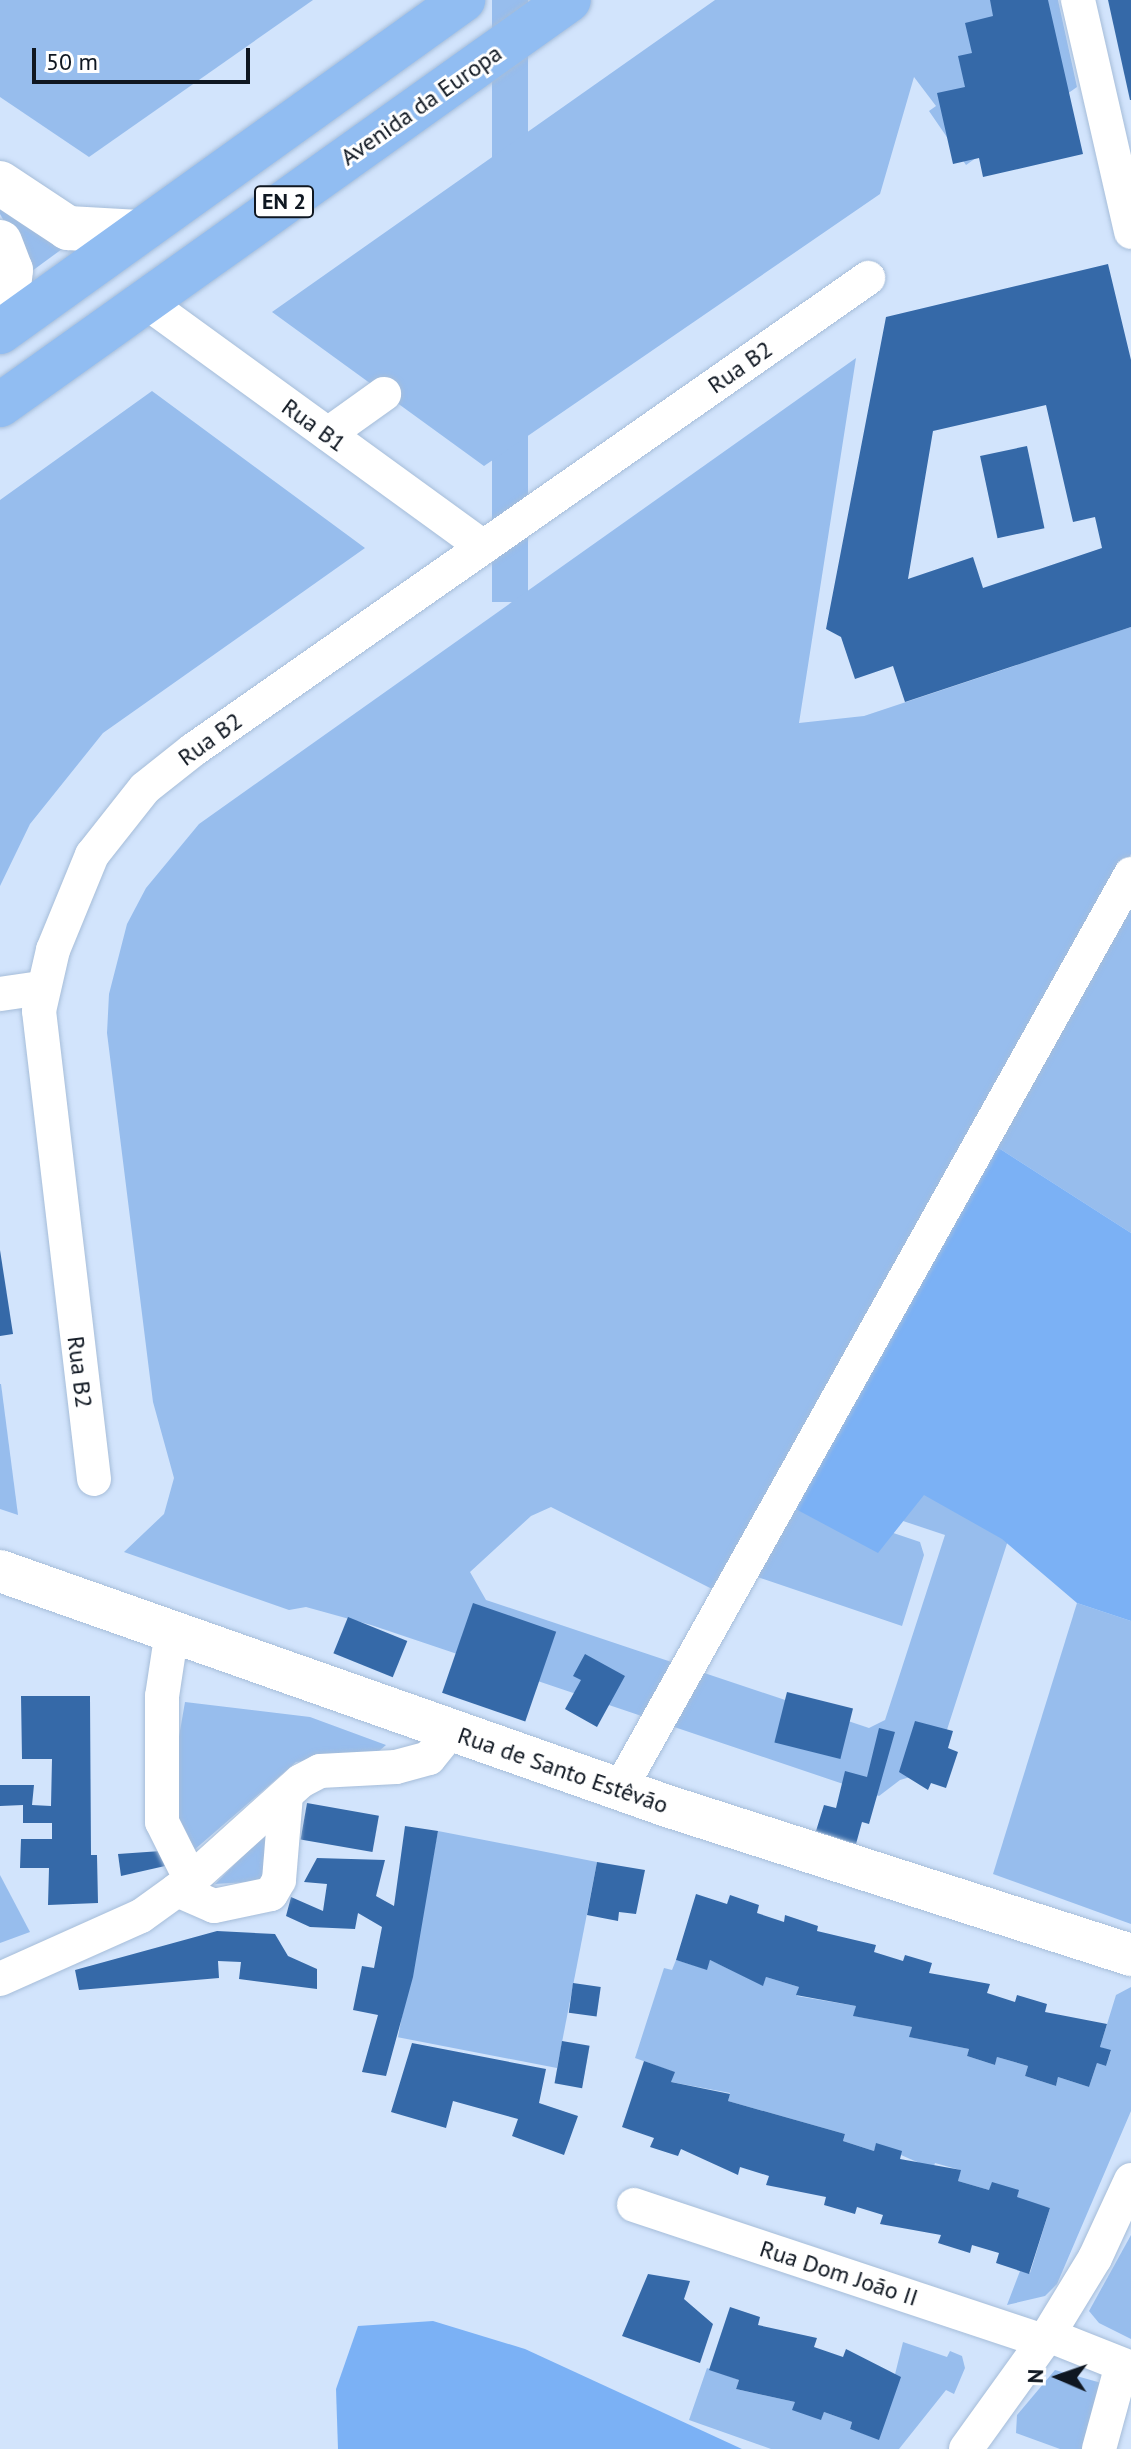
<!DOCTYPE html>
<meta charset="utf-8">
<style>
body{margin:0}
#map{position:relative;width:1131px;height:2449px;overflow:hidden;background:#d2e4fc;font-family:"PT Sans",sans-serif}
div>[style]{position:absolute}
.green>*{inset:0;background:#97bded;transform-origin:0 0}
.forest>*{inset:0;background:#7bb1f5}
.building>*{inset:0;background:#3569a8;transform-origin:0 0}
.roads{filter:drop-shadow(0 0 2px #a6bdd9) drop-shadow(0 0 2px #a6bdd9)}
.minor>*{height:34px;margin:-17px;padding:0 17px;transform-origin:17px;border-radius:17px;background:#fff}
.tertiary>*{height:42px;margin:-21px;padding:0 21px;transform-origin:21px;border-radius:21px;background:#fff}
.secondary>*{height:44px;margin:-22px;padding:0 22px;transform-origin:22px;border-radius:22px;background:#fff}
.primary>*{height:44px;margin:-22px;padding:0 22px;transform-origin:22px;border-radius:22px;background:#91bdf2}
span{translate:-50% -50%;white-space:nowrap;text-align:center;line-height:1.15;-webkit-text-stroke:6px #fff;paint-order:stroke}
.shield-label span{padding:2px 6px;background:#fff;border:2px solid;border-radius:6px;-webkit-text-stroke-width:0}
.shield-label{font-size:22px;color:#0f1721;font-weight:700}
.street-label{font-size:24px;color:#0f1721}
.north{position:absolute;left:1019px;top:2337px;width:80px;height:80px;-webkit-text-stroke:6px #fff;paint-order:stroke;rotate:272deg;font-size:22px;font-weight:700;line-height:32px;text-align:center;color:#0f1721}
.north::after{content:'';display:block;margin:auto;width:28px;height:36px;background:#0f1721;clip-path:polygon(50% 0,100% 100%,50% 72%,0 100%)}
.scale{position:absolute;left:32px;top:48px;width:218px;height:36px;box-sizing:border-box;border:4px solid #0f1721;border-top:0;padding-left:10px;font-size:24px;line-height:28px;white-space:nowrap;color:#0f1721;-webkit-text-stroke:6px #fff;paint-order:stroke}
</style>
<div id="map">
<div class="green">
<i style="clip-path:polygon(0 0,313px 0,89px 157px,0 97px)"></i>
<i style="left:492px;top:0;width:36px;height:602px"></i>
<i style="clip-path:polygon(715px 0,1058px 0,1077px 87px,966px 165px,929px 111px,936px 106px,914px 77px,880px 194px,484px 466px,272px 312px)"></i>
<i style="clip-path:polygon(0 201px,61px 246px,62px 249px,32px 271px,0 214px)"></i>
<i style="clip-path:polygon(evenodd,856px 358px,799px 723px,864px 716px,1131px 627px,1131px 854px,796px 1441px,1022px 1497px,934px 1770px,900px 1780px,879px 1796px,371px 1625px,306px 1607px,289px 1610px,124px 1552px,164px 1514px,174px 1478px,153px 1402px,107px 1033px,109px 994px,127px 924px,146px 888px,199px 824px,856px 358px,769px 1491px,846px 1502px,945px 1535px,885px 1720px,869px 1728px,486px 1600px,470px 1572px,531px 1516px,551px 1507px,712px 1589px,725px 1566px,902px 1626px,924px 1555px,920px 1542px,769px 1491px)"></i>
<i style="clip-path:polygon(152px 391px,365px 548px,103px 733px,30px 824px,0 886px,0 500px)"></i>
<i style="clip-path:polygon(1131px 902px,1131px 1233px,997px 1147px)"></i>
<i style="clip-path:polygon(0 1384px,1px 1384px,18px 1515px,0 1509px)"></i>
<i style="clip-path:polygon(1077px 1603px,1131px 1621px,1131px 1924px,993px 1874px)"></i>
<i style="clip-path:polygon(185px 1702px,310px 1717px,386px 1745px,378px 1752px,296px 1762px,193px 1851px,177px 1824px,177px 1748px)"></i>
<i style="clip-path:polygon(270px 1829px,263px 1881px,215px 1884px)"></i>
<i style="left:438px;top:1831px;width:162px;height:210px;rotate:11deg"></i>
<i style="clip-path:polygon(0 1875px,30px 1932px,0 1943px)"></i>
<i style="clip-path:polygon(676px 1960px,706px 1969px,710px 1960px,763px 1985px,766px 1977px,799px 1987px,797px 1996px,856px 2006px,854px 2016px,912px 2027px,910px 2037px,969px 2049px,967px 2056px,995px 2065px,997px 2057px,1028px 2066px,1025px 2076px,1056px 2086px,1058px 2077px,1089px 2087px,1097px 2063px,1106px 2066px,1111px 2051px,1100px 2047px,1116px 1995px,1131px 1987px,1131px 2111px,1057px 2284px,1045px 2296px,1007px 2305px,1020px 2271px,1030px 2273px,1050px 2208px,958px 2181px,960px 2170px,935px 2163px,933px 2169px,876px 2144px,874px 2151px,843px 2141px,845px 2134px,728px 2101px,730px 2093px,671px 2082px,674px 2072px,635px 2058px,664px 1968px,672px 1970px)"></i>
<i style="clip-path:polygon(1131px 2235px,1131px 2339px,1099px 2323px,1089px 2311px)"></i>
<i style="clip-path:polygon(903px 2342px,947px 2357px,950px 2351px,962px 2356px,965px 2368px,954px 2394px,946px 2390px,899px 2449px,771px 2449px,689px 2420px,707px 2368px,739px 2380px,736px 2389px,795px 2402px,821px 2419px,824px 2412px,852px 2422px,850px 2429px,879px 2439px)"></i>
<i style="clip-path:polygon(1055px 2370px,1105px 2384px,1085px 2449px,1060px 2449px,1016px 2433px,1017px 2415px)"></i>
</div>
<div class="forest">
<i style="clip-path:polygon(997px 1147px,1131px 1233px,1131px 1621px,1077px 1603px,1002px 1539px,924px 1495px,878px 1553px,790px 1506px)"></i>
<i style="clip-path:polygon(433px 2321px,525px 2349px,742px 2449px,338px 2449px,336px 2389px,358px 2326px)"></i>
</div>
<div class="building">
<i style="clip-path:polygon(990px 0,1048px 0,1083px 154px,983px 177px,979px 158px,953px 164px,937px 93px,965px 87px,958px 56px,972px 53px,965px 23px,993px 16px)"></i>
<i style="clip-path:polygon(1108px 0,1131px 0,1131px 100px,1130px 100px)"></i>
<i style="clip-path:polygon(evenodd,1108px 264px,1131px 360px,1131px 627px,905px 702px,893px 666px,855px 679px,841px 637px,826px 629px,886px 317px,1108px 264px,1046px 405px,1073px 522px,1095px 517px,1102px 548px,983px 588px,973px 557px,908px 579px,933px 431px,1046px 405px)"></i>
<i style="left:1027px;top:446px;width:84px;height:48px;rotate:78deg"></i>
<i style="clip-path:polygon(0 1250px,13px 1334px,0 1336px)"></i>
<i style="left:473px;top:1603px;width:88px;height:95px;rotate:19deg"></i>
<i style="left:348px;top:1617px;width:64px;height:39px;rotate:22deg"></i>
<i style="clip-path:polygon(585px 1654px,625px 1676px,597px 1727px,565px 1709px,581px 1680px,573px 1676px)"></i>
<i style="left:787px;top:1692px;width:68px;height:52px;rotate:14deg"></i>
<i style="clip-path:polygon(21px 1696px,90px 1696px,91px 1855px,97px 1855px,98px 1903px,48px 1905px,49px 1868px,20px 1868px,21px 1839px,52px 1839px,52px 1823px,23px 1823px,23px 1805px,0 1806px,0 1785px,34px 1785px,32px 1805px,51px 1806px,52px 1759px,22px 1759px)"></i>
<i style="clip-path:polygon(915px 1721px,953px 1731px,948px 1748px,958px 1752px,946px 1788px,931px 1783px,928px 1790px,899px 1772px)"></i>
<i style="clip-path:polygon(879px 1728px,895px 1732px,869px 1824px,862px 1822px,856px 1844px,816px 1831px,824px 1805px,836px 1808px,845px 1771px,867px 1777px)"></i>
<i style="left:307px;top:1803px;width:73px;height:37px;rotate:10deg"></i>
<i style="clip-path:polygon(405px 1826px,438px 1831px,413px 1977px,386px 2076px,362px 2072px,378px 2015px,353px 2010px,362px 1966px,374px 1968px,382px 1927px,358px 1913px,355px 1929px,310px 1927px,286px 1916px,291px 1897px,323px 1911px,327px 1884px,304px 1882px,317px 1858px,385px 1860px,376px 1896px,394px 1906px)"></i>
<i style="clip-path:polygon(161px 1851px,165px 1866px,121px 1876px,118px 1854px)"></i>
<i style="clip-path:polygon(597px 1862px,645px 1870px,636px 1914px,619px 1912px,618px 1921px,587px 1915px)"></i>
<i style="clip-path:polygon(696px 1894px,727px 1904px,730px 1895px,759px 1905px,757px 1913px,784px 1922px,785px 1915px,818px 1926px,817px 1931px,876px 1945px,874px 1952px,903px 1961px,905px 1955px,932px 1963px,929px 1973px,990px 1984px,987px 1993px,1015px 2002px,1017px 1995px,1047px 2004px,1045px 2012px,1107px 2024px,1100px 2047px,1111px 2050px,1106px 2066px,1097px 2063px,1089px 2087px,1058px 2077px,1056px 2086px,1025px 2076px,1028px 2066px,997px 2057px,995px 2065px,967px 2056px,969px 2049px,909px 2037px,912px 2027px,853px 2016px,856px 2006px,796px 1995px,799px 1987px,766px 1977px,763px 1986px,710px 1960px,707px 1970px,676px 1960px)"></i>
<i style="clip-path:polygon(217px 1931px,275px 1934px,288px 1956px,317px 1969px,317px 1989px,239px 1979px,241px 1962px,218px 1961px,219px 1978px,79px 1990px,75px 1970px)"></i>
<i style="left:573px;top:1983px;width:28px;height:30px;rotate:8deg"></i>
<i style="left:562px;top:2041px;width:28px;height:43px;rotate:10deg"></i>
<i style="clip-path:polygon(412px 2043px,546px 2069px,539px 2103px,578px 2116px,564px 2155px,512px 2136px,518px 2119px,453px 2101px,446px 2128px,391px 2112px)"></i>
<i style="clip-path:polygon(644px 2061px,675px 2072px,671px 2082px,730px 2094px,728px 2101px,845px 2134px,843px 2141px,874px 2151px,876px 2143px,902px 2151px,900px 2159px,961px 2170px,958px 2181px,989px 2190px,992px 2182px,1019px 2190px,1017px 2197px,1050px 2208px,1029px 2274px,996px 2263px,999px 2253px,972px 2245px,970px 2253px,938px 2243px,941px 2235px,880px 2224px,883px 2215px,857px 2207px,855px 2214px,824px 2205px,826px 2197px,766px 2185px,769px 2176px,740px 2167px,738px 2175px,681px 2149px,678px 2156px,650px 2147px,654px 2138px,622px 2127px)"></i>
<i style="clip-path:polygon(648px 2274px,690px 2281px,684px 2299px,713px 2324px,700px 2363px,622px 2336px)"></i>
<i style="clip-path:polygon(730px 2307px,760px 2317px,758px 2325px,817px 2338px,814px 2347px,843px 2357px,846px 2349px,901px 2377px,879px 2440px,850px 2429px,852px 2422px,824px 2412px,821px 2420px,792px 2410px,795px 2402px,736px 2389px,739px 2380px,709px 2370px)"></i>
</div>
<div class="roads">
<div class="minor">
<i style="left:1078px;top:0;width:238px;rotate:77.1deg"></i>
<i style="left:146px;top:302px;width:417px;rotate:36deg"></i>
<i style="left:328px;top:434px;width:69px;rotate:-35.5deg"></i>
<i style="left:0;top:994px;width:41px;rotate:-8.3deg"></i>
<i style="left:94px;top:1479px;width:471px;rotate:-96.7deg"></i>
<i style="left:39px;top:1011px;width:63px;rotate:-77.1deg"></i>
<i style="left:53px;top:950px;width:103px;rotate:-67.7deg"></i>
<i style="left:92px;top:855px;width:85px;rotate:-51.7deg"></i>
<i style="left:145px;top:788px;width:61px;rotate:-38.4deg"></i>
<i style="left:193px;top:750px;width:824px;rotate:-34.96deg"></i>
<i style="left:172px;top:1631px;width:66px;rotate:98.7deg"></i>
<i style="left:162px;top:1696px;width:126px;rotate:90deg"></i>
<i style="left:162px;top:1822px;width:65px;rotate:63.4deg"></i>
<i style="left:191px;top:1880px;width:148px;rotate:-42deg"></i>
<i style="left:301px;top:1781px;width:21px;rotate:-28deg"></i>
<i style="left:320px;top:1771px;width:76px;rotate:-3deg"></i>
<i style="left:396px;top:1767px;width:34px;rotate:-15deg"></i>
<i style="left:429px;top:1758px;width:35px;rotate:-51deg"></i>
<i style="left:620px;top:1789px;width:1048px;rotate:-60.82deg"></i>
<i style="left:177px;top:1890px;width:40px;rotate:23.4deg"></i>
<i style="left:214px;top:1906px;width:58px;rotate:-11.9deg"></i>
<i style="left:271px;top:1894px;width:16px;rotate:-60deg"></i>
<i style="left:279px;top:1880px;width:85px;rotate:-85.3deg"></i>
<i style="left:0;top:1979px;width:154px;rotate:-24.1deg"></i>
<i style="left:141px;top:1916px;width:62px;rotate:-35.8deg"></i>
<i style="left:634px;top:2205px;width:432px;rotate:18.4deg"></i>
<i style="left:1048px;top:2335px;width:89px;rotate:21.7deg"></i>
<i style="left:966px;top:2449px;width:140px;rotate:-54.3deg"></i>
<i style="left:1048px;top:2335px;width:90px;rotate:-58.6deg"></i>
<i style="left:1095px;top:2258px;width:86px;rotate:-65.2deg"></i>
<i style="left:1099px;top:2449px;width:87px;rotate:-74.7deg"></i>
</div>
<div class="tertiary">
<i style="left:0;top:1571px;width:707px;rotate:19.41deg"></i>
<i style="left:667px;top:1806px;width:487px;rotate:17.8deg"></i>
</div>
<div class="secondary">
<i style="left:0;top:183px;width:82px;rotate:33.5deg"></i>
<i style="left:68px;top:228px;width:71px;rotate:3.2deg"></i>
<i style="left:0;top:242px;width:30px;rotate:69deg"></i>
<i style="left:11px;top:270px;width:59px;rotate:96.8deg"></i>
</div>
<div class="primary">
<i style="left:0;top:332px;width:570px;rotate:-35.64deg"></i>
<i style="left:0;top:405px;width:698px;rotate:-35.44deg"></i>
</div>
</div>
<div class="shield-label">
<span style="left:284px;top:202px">EN 2</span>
</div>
<div class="street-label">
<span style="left:421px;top:105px;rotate:-35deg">Avenida da Europa</span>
<span style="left:740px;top:367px;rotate:-35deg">Rua B2</span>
<span style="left:314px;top:425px;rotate:36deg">Rua B1</span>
<span style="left:210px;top:739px;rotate:-36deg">Rua B2</span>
<span style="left:80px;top:1372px;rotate:83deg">Rua B2</span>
<span style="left:563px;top:1770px;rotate:19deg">Rua de Santo Estêvão</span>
<span style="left:839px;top:2273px;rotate:18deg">Rua Dom João II</span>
</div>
<div class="north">N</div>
<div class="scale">50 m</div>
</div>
